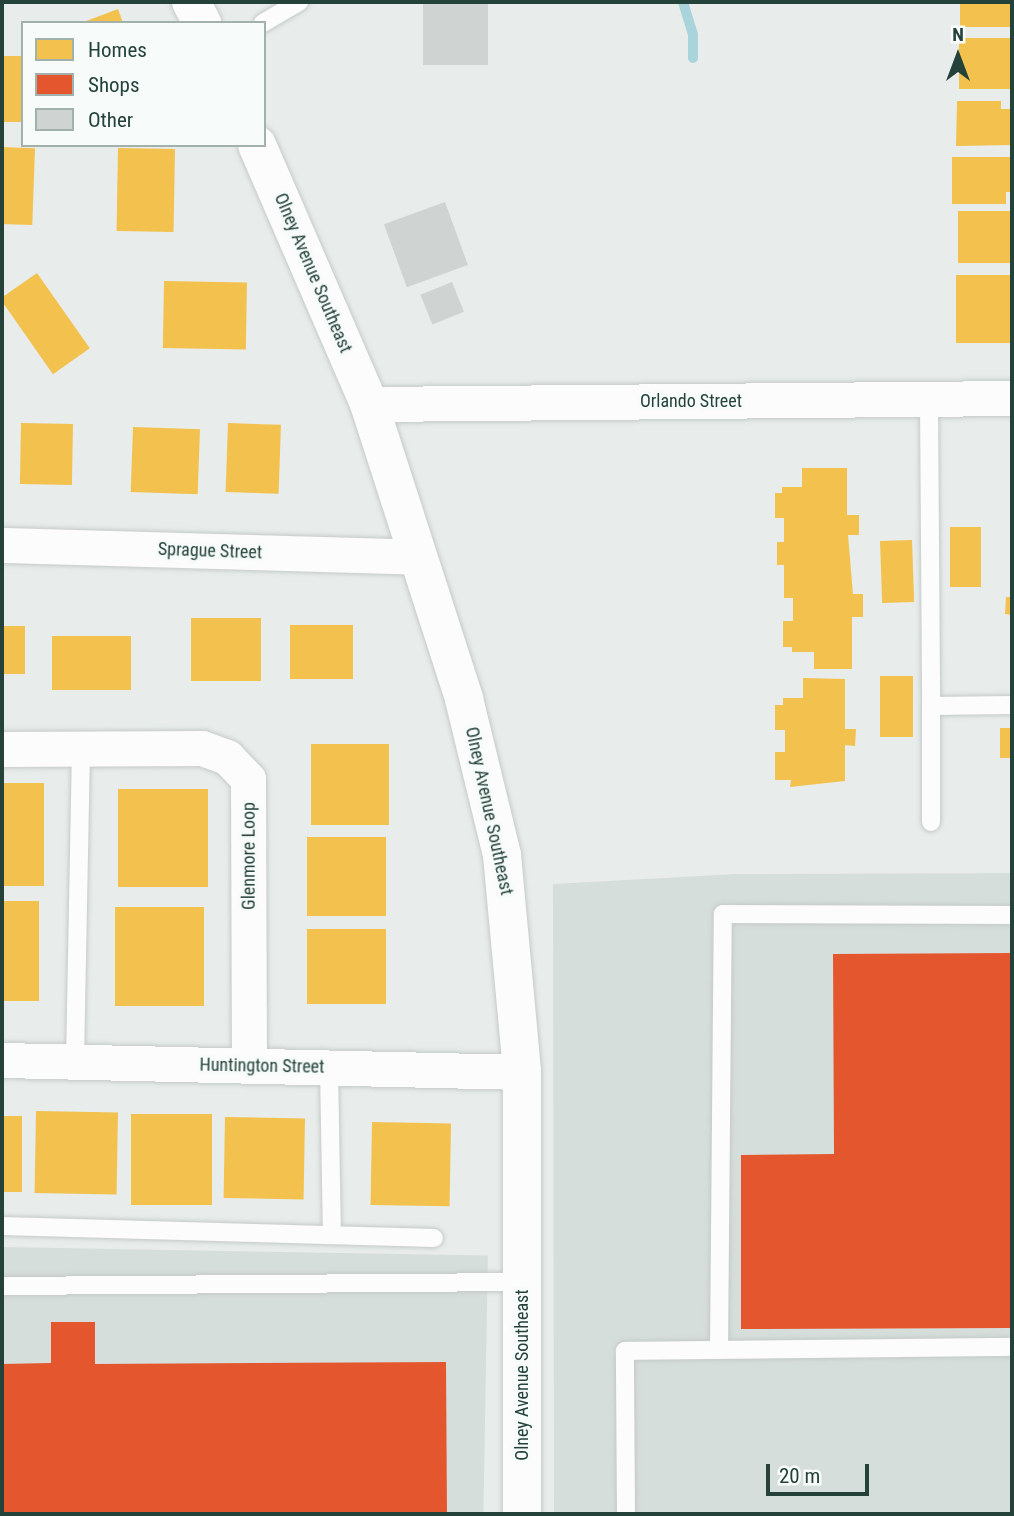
<!DOCTYPE html>
<style>
body{margin:0}
#map{position:relative;width:1014px;height:1516px;overflow:hidden;background:#e8edeb;font-family:"Roboto Condensed",sans-serif}
div>[style]{position:absolute}
.built>*{inset:0;background:#d6dedb;transform-origin:0 0}
.homes>*{inset:0;background:#f2c14e;transform-origin:0 0}
.shops>*{inset:0;background:#e4572e}
.stream>*{height:10px;margin:-5px;padding:0 5px;transform-origin:5px;border-radius:5px;background:#a9d4db}
.building>*{inset:0;background:#cfd4d2;transform-origin:0 0}
.roads{filter:drop-shadow(0 0 2px #c5cac8) drop-shadow(0 0 2px #c5cac8)}
.service>*{height:18px;margin:-9px;padding:0 9px;transform-origin:9px;border-radius:9px;background:#fcfcfc}
.minor>*{height:35px;margin:-17.5px;padding:0 17.5px;transform-origin:17.5px;border-radius:17.5px;background:#fcfcfc}
.secondary>*{height:38px;margin:-19px;padding:0 19px;transform-origin:19px;border-radius:19px;background:#fcfcfc}
span{translate:-50% -50%;white-space:nowrap;text-align:center;line-height:1.15;-webkit-text-stroke:7px #f7fbf9;paint-order:stroke}
.street-label{font-size:18px;color:#24423a}
.frame{position:absolute;inset:0;border:4px solid #24423a;pointer-events:none}
.legend{position:absolute;left:21px;top:21px;width:245px;height:126px;box-sizing:border-box;background:#f7fbf9;border:2px solid #a3b1ad;margin:0;padding:9px 12px;list-style:none;font-size:21px;color:#24423a}
.legend li{display:flex;align-items:center;gap:14px;height:35px}
.legend b{width:35px;border:2px solid #a3b1ad}
.north{position:absolute;left:923px;top:21px;width:70px;height:70px;-webkit-text-stroke:5px #f7fbf9;paint-order:stroke;rotate:0deg;font-size:19px;font-weight:700;line-height:28px;text-align:center;color:#24423a}
.north::after{content:'';display:block;margin:auto;width:24px;height:32px;background:#24423a;clip-path:polygon(50% 0,100% 100%,50% 72%,0 100%)}
.scale{position:absolute;left:766px;top:1464px;width:103px;height:32px;box-sizing:border-box;border:4px solid #24423a;border-top:0;padding-left:9px;font-size:21px;line-height:24px;white-space:nowrap;color:#24423a;-webkit-text-stroke:5px #f7fbf9;paint-order:stroke}
</style>
<div id="map">
<div class="built">
<i style="clip-path:polygon(1012px 873px,1012px 1514px,554px 1514px,553px 884px,736px 874px)"></i>
<i style="left:2px;top:1247px;width:486px;height:267px;rotate:1deg"></i>
</div>
<div class="homes">
<i style="left:960px;top:2px;width:52px;height:25px"></i>
<i style="clip-path:polygon(118px 9px,123px 23px,81px 23px)"></i>
<i style="left:1012px;top:38px;width:51px;height:53px;rotate:90deg"></i>
<i style="left:2px;top:56px;width:21px;height:66px"></i>
<i style="clip-path:polygon(957px 101px,1001px 101px,1001px 109px,1012px 109px,1012px 145px,956px 146px)"></i>
<i style="left:2px;top:147px;width:33px;height:77px;rotate:2deg"></i>
<i style="left:118px;top:148px;width:57px;height:83px;rotate:1deg"></i>
<i style="clip-path:polygon(952px 157px,1012px 157px,1012px 192px,1006px 192px,1006px 204px,952px 204px)"></i>
<i style="left:1012px;top:211px;width:52px;height:54px;rotate:90deg"></i>
<i style="left:37px;top:273px;width:92px;height:45px;rotate:55deg"></i>
<i style="left:956px;top:275px;width:56px;height:68px"></i>
<i style="left:164px;top:281px;width:83px;height:67px;rotate:1deg"></i>
<i style="left:21px;top:423px;width:52px;height:61px;rotate:1deg"></i>
<i style="left:228px;top:423px;width:53px;height:69px;rotate:2deg"></i>
<i style="left:133px;top:427px;width:67px;height:65px;rotate:2deg"></i>
<i style="clip-path:polygon(802px 468px,847px 468px,847px 515px,859px 515px,859px 535px,848px 535px,853px 594px,863px 594px,863px 617px,852px 617px,852px 669px,814px 669px,814px 652px,792px 652px,792px 647px,783px 647px,783px 621px,793px 621px,793px 598px,784px 598px,784px 565px,777px 565px,777px 542px,784px 542px,784px 518px,775px 518px,775px 493px,782px 493px,782px 487px,802px 487px)"></i>
<i style="left:950px;top:527px;width:31px;height:60px"></i>
<i style="left:912px;top:540px;width:62px;height:32px;rotate:88deg"></i>
<i style="clip-path:polygon(1006px 597px,1012px 597px,1012px 615px,1005px 614px)"></i>
<i style="left:191px;top:618px;width:70px;height:63px"></i>
<i style="left:290px;top:625px;width:63px;height:54px"></i>
<i style="left:2px;top:626px;width:23px;height:48px"></i>
<i style="left:52px;top:636px;width:79px;height:54px"></i>
<i style="left:880px;top:676px;width:33px;height:61px"></i>
<i style="clip-path:polygon(803px 678px,845px 679px,845px 729px,856px 729px,855px 746px,845px 745px,845px 781px,790px 787px,791px 780px,775px 780px,775px 752px,785px 752px,785px 730px,775px 730px,775px 705px,783px 705px,783px 698px,803px 698px)"></i>
<i style="left:1000px;top:728px;width:12px;height:30px"></i>
<i style="left:311px;top:744px;width:78px;height:81px"></i>
<i style="left:2px;top:783px;width:42px;height:103px"></i>
<i style="left:118px;top:789px;width:90px;height:98px"></i>
<i style="left:307px;top:837px;width:79px;height:79px"></i>
<i style="left:2px;top:901px;width:37px;height:100px"></i>
<i style="left:115px;top:907px;width:89px;height:99px"></i>
<i style="left:307px;top:929px;width:79px;height:75px"></i>
<i style="left:36px;top:1111px;width:82px;height:82px;rotate:1deg"></i>
<i style="left:131px;top:1114px;width:81px;height:91px"></i>
<i style="left:2px;top:1116px;width:20px;height:76px"></i>
<i style="left:225px;top:1117px;width:80px;height:81px;rotate:1deg"></i>
<i style="left:372px;top:1122px;width:79px;height:83px;rotate:1deg"></i>
</div>
<div class="shops">
<i style="clip-path:polygon(1012px 953px,1012px 1328px,741px 1329px,741px 1155px,834px 1154px,833px 954px)"></i>
<i style="clip-path:polygon(51px 1322px,95px 1322px,95px 1364px,446px 1362px,447px 1514px,2px 1514px,2px 1364px,51px 1363px)"></i>
</div>
<div class="stream">
<i style="left:683px;top:2px;width:34px;rotate:73deg"></i>
<i style="left:693px;top:35px;width:23px;rotate:90deg"></i>
</div>
<div class="building">
<i style="left:423px;top:2px;width:65px;height:63px"></i>
<i style="left:445px;top:202px;width:67px;height:65px;rotate:70deg"></i>
<i style="left:452px;top:282px;width:32px;height:34px;rotate:68deg"></i>
</div>
<div class="roads">
<div class="service">
<i style="left:263px;top:23px;width:42px;rotate:-30.3deg"></i>
<i style="left:929px;top:399px;width:307px;rotate:89.6deg"></i>
<i style="left:931px;top:706px;width:81px;rotate:-0.7deg"></i>
<i style="left:931px;top:706px;width:116px;rotate:90deg"></i>
<i style="left:75px;top:1061px;width:313px;rotate:-88.9deg"></i>
<i style="left:329px;top:1067px;width:168px;rotate:89deg"></i>
<i style="left:2px;top:1226px;width:432px;rotate:1.6deg"></i>
<i style="left:2px;top:1286px;width:520px;rotate:-0.44deg"></i>
<i style="left:719px;top:1349px;width:435px;rotate:-89.5deg"></i>
<i style="left:723px;top:914px;width:289px;rotate:0.2deg"></i>
<i style="left:626px;top:1514px;width:163px;rotate:-90.4deg"></i>
<i style="left:625px;top:1351px;width:387px;rotate:-0.6deg"></i>
</div>
<div class="minor">
<i style="left:369px;top:404px;width:643px;rotate:-0.53deg"></i>
<i style="left:2px;top:545px;width:417px;rotate:1.6deg"></i>
<i style="left:2px;top:749px;width:200px;rotate:-0.3deg"></i>
<i style="left:202px;top:748px;width:27px;rotate:20deg"></i>
<i style="left:227px;top:757px;width:30px;rotate:46deg"></i>
<i style="left:248px;top:779px;width:286px;rotate:89.8deg"></i>
<i style="left:2px;top:1060px;width:520px;rotate:1.32deg"></i>
</div>
<div class="secondary">
<i style="left:191px;top:2px;width:24px;rotate:62deg"></i>
<i style="left:257px;top:145px;width:282px;rotate:66.6deg"></i>
<i style="left:369px;top:404px;width:310px;rotate:72.1deg"></i>
<i style="left:464px;top:699px;width:161px;rotate:76.3deg"></i>
<i style="left:502px;top:855px;width:218px;rotate:84.7deg"></i>
<i style="left:522px;top:1072px;width:442px;rotate:90deg"></i>
</div>
</div>
<div class="street-label">
<span style="left:313px;top:273px;rotate:67deg">Olney Avenue Southeast</span>
<span style="left:691px;top:401px">Orlando Street</span>
<span style="left:210px;top:551px;rotate:2deg">Sprague Street</span>
<span style="left:489px;top:811px;rotate:78deg">Olney Avenue Southeast</span>
<span style="left:249px;top:856px;rotate:-90deg">Glenmore Loop</span>
<span style="left:262px;top:1066px;rotate:1deg">Huntington Street</span>
<span style="left:522px;top:1375px;rotate:-90deg">Olney Avenue Southeast</span>
</div>
<div class="frame"></div>
<ul class="legend">
<li><b style="height:19px;background:#f2c14e"></b>Homes</li>
<li><b style="height:19px;background:#e4572e"></b>Shops</li>
<li><b style="height:19px;background:#cfd4d2"></b>Other</li>
</ul>
<div class="north">N</div>
<div class="scale">20 m</div>
</div>
